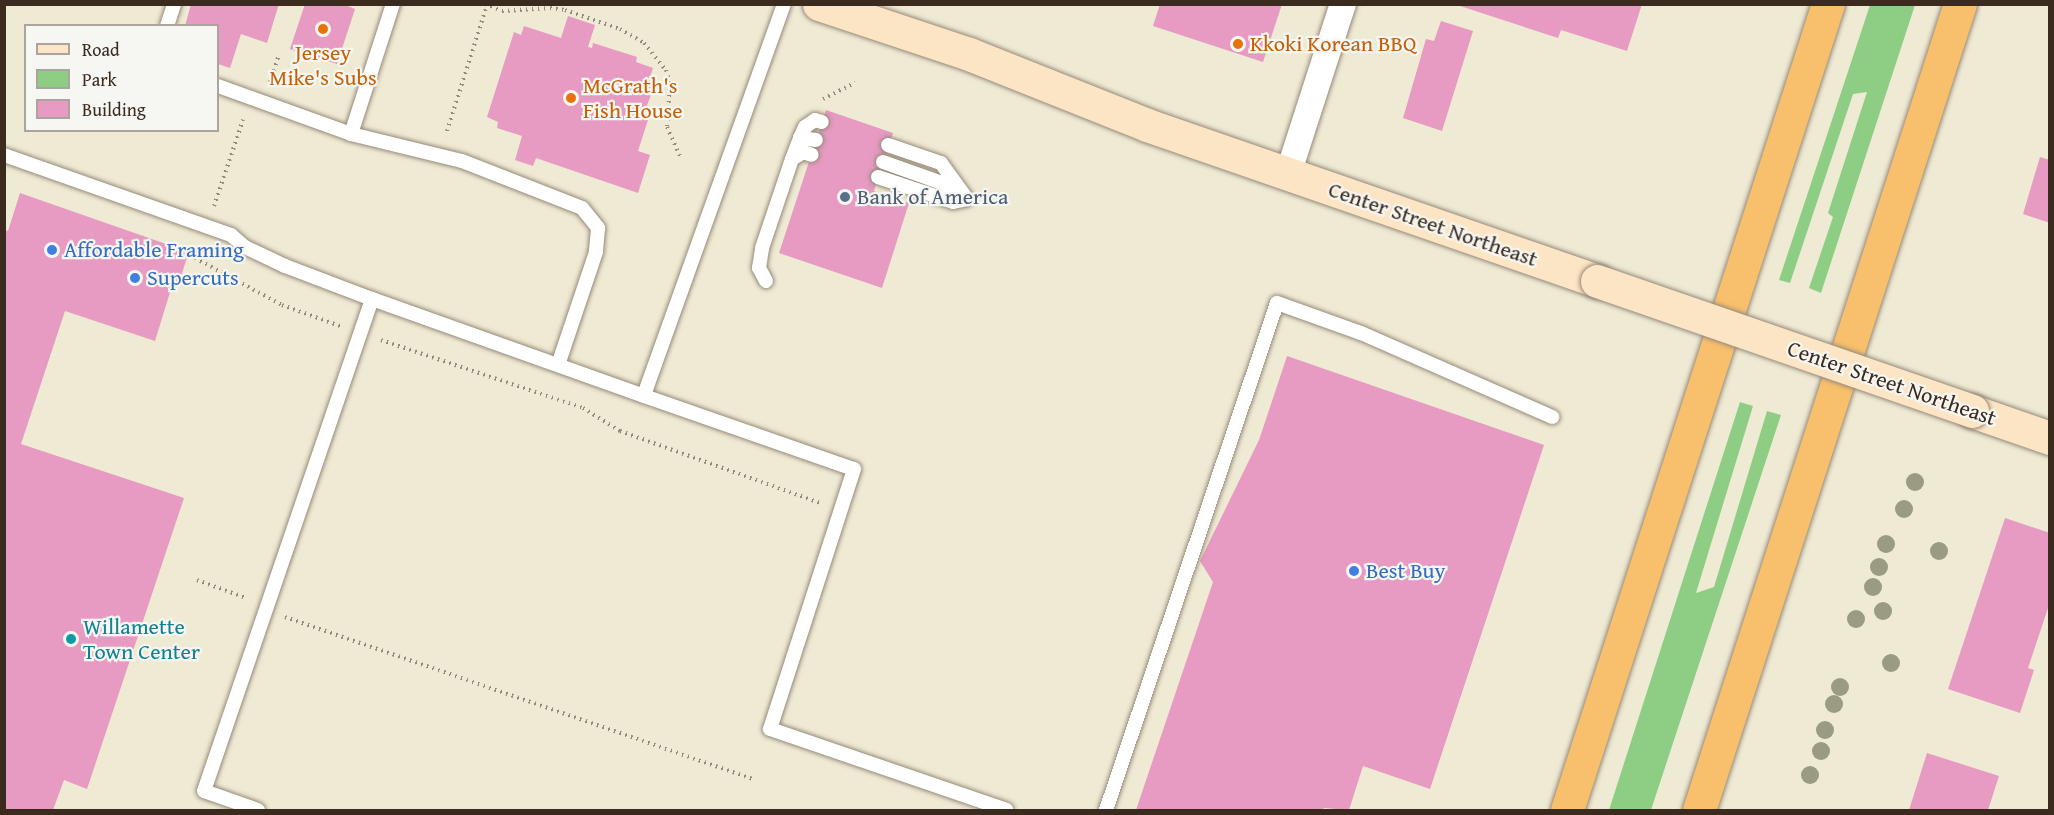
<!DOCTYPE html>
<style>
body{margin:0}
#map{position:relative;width:2054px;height:815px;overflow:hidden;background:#efead4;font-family:"Gentium Book Plus",serif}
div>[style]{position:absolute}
.green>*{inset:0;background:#8ecd84}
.building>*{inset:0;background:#e79ac2}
.path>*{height:4px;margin-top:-2px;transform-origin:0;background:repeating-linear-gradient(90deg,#958a79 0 1.5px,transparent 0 6px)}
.roads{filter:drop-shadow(0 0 2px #958a79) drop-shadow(0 0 2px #958a79)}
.lane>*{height:14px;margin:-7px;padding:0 7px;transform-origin:7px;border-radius:7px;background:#fff}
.street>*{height:26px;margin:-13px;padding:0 13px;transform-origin:13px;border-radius:13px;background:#fff}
.secondary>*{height:33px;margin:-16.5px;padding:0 16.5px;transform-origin:16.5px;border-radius:16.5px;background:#fce5c4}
.highway>*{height:33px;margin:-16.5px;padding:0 16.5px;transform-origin:16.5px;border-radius:16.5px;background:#f8bf6c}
.bridges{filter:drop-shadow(0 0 2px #958a79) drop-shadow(0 0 2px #958a79)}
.secondary-bridge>*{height:33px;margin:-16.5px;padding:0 16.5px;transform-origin:16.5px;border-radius:16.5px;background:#fce5c4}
.trees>*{width:18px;height:18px;margin:-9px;border-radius:50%;background:#9a9b81}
.dots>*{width:16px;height:16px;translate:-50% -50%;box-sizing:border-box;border:3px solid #f6f6f2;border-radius:50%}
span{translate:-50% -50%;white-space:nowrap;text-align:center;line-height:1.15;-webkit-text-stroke:4.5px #f6f6f2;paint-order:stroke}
.food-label{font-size:22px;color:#c56008}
.left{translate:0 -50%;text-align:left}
.service-label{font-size:22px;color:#4e5e75}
.street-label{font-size:22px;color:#3b2a1e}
.shop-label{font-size:22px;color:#366cbe}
.culture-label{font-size:22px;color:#0d838f}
.frame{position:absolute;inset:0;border:6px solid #3b2a1e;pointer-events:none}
.legend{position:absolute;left:24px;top:24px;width:195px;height:108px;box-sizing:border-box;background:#f6f6f2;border:2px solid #aba49d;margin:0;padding:8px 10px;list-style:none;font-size:18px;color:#3b2a1e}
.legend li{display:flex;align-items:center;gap:12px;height:30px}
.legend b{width:30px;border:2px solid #aba49d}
</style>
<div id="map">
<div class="green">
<i style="clip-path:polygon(1870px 5px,1915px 5px,1821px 293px,1809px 288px,1833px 217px,1828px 213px,1867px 92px,1853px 94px,1790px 283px,1779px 280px)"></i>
<i style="clip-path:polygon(1740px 402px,1753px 406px,1696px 593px,1714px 587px,1767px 411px,1781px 415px,1651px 810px,1609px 810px)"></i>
</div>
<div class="building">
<i style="clip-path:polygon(191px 4px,279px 4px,267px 43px,241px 34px,230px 68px,218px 64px,218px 26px,185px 26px)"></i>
<i style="clip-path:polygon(305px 4px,343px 4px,355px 9px,337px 64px,290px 49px)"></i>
<i style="clip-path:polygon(1160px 4px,1282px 4px,1263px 62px,1153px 26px)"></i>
<i style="clip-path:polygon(1454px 4px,1642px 4px,1627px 51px,1561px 30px,1558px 38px)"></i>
<i style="clip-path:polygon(568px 16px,595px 25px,588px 47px,592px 48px,593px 43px,637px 57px,636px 62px,653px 68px,650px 77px,657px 79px,643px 116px,648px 120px,638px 151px,650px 155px,638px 193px,536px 158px,533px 166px,515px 160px,522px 136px,497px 128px,498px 122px,487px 117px,514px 32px,521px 35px,524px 26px,561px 38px)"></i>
<i style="clip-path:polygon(1441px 21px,1473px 31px,1442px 131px,1403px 118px,1426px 39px,1434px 41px)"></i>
<i style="clip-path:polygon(826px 110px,893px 133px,874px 191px,909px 203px,882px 288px,779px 253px)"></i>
<i style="clip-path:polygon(2040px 157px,2050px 160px,2050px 223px,2023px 214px)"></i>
<i style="clip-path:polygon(20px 193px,189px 252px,176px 291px,171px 289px,155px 341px,65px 311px,21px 444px,184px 498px,87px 789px,64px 780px,53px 810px,4px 810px,4px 230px,8px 231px)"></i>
<i style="clip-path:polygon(1287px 356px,1544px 445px,1430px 789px,1363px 766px,1349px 810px,1324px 808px,1323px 810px,1136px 810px,1213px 582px,1200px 561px,1259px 440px)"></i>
<i style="clip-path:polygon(2005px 518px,2050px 533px,2050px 602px,2028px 668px,2034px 670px,2020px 713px,1948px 689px)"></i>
<i style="clip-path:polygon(1927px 753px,1999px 776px,1988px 810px,1909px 810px)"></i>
</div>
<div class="path">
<i style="left:485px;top:4px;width:18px;rotate:22deg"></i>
<i style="left:502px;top:11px;width:48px;rotate:-3.6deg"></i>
<i style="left:550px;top:8px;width:15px;rotate:8deg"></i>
<i style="left:565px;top:10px;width:58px;rotate:19.1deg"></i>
<i style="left:620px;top:29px;width:28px;rotate:30deg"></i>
<i style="left:644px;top:43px;width:35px;rotate:51deg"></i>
<i style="left:666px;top:70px;width:14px;rotate:73deg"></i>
<i style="left:670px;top:83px;width:44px;rotate:93.9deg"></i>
<i style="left:667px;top:127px;width:34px;rotate:66deg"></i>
<i style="left:270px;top:82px;width:26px;rotate:-72deg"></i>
<i style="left:823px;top:99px;width:36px;rotate:-27deg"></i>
<i style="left:447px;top:131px;width:132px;rotate:-72.4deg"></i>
<i style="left:214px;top:206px;width:91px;rotate:-71.4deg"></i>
<i style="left:191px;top:246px;width:13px;rotate:72deg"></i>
<i style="left:195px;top:258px;width:99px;rotate:28.4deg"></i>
<i style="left:282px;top:305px;width:62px;rotate:19.9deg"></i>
<i style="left:381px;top:340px;width:213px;rotate:18.6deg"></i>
<i style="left:583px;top:408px;width:44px;rotate:31.9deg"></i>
<i style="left:620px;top:431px;width:213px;rotate:19.8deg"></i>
<i style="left:197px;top:580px;width:52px;rotate:20.2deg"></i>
<i style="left:285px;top:617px;width:494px;rotate:19.1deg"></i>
</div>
<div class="roads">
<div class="lane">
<i style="left:784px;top:4px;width:416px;rotate:109.7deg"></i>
<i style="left:644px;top:396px;width:222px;rotate:19.2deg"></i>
<i style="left:854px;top:469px;width:273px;rotate:107.9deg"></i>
<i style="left:770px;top:729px;width:250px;rotate:18.9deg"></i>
<i style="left:167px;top:26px;width:23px;rotate:-72deg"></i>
<i style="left:218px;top:86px;width:141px;rotate:19.8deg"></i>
<i style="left:351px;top:134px;width:114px;rotate:13.7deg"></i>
<i style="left:462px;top:161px;width:129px;rotate:21.4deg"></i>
<i style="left:582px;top:208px;width:26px;rotate:51deg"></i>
<i style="left:598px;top:228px;width:24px;rotate:95deg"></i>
<i style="left:596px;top:252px;width:119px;rotate:108.6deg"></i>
<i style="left:351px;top:134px;width:137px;rotate:-72.1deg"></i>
<i style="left:800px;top:138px;width:12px;rotate:-66deg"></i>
<i style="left:805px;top:127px;width:12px;rotate:-35deg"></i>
<i style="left:815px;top:120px;width:7px;rotate:16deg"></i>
<i style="left:888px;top:145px;width:56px;rotate:18.8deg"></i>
<i style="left:941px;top:163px;width:44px;rotate:54.2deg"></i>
<i style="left:4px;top:155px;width:241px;rotate:19.4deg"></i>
<i style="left:231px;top:235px;width:18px;rotate:41deg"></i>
<i style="left:245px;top:247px;width:44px;rotate:25.4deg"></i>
<i style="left:285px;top:266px;width:93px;rotate:20.8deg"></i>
<i style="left:372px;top:299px;width:289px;rotate:19.6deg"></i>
<i style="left:792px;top:159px;width:22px;rotate:-69deg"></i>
<i style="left:800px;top:138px;width:16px;rotate:7deg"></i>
<i style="left:883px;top:162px;width:63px;rotate:19.6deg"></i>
<i style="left:942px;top:183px;width:21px;rotate:31deg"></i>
<i style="left:878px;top:177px;width:79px;rotate:18.4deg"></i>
<i style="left:953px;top:202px;width:14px;rotate:-12deg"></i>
<i style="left:766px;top:281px;width:15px;rotate:-118deg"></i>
<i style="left:759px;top:268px;width:20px;rotate:-81deg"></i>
<i style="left:762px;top:248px;width:94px;rotate:-71.4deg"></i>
<i style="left:792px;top:159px;width:13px;rotate:-32deg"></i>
<i style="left:803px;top:152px;width:9px;rotate:18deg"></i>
<i style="left:258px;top:810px;width:57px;rotate:-160.6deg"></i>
<i style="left:204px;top:791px;width:520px;rotate:-71.15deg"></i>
<i style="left:1106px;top:810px;width:535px;rotate:-71.36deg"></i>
<i style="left:1277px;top:303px;width:89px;rotate:19.7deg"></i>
<i style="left:1361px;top:333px;width:209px;rotate:23.7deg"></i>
</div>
<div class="street">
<i style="left:1288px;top:174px;width:179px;rotate:-72.1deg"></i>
</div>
<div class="secondary">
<i style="left:819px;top:4px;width:158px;rotate:18.4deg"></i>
<i style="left:969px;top:54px;width:192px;rotate:21.7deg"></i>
<i style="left:1147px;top:125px;width:476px;rotate:19.1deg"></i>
<i style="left:1972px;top:411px;width:83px;rotate:19.1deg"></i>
</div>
<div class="highway">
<i style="left:1567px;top:810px;width:847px;rotate:-72.06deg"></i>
<i style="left:1699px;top:810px;width:847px;rotate:-72.06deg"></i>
</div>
</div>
<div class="bridges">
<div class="secondary-bridge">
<i style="left:1597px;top:281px;width:397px;rotate:19.1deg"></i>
</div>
</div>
<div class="trees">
<i style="left:1915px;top:482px"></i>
<i style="left:1904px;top:509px"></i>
<i style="left:1886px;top:544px"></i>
<i style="left:1939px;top:551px"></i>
<i style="left:1879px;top:567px"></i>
<i style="left:1873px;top:587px"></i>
<i style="left:1883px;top:611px"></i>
<i style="left:1856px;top:619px"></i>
<i style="left:1891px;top:663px"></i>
<i style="left:1840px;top:687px"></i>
<i style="left:1834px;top:704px"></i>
<i style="left:1825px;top:730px"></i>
<i style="left:1821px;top:751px"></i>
<i style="left:1810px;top:775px"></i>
</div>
<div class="dots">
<i style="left:323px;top:29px;background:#e8710a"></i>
<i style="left:1238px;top:44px;background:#e8710a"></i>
<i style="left:571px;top:98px;background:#e8710a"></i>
<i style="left:845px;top:197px;background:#5c6f8a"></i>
<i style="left:52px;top:250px;background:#3f7fe0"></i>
<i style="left:135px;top:278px;background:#3f7fe0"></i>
<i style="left:1354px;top:571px;background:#3f7fe0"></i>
<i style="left:71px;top:639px;background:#0f9aa8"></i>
</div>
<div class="food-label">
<span class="left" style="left:1250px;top:44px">Kkoki Korean BBQ</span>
<span style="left:323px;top:65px">Jersey<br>Mike's Subs</span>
<span class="left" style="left:583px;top:98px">McGrath's<br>Fish House</span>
</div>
<div class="service-label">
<span class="left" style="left:857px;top:197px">Bank of America</span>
</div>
<div class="street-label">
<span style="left:1433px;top:224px;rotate:19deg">Center Street Northeast</span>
<span style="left:1892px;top:383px;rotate:19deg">Center Street Northeast</span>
</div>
<div class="shop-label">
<span class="left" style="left:64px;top:250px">Affordable Framing</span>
<span class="left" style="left:147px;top:278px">Supercuts</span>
<span class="left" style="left:1366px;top:571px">Best Buy</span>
</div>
<div class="culture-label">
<span class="left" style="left:83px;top:639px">Willamette<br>Town Center</span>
</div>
<div class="frame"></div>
<ul class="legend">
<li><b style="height:8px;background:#fce5c4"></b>Road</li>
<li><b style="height:16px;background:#8ecd84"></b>Park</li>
<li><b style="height:16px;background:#e79ac2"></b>Building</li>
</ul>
</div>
